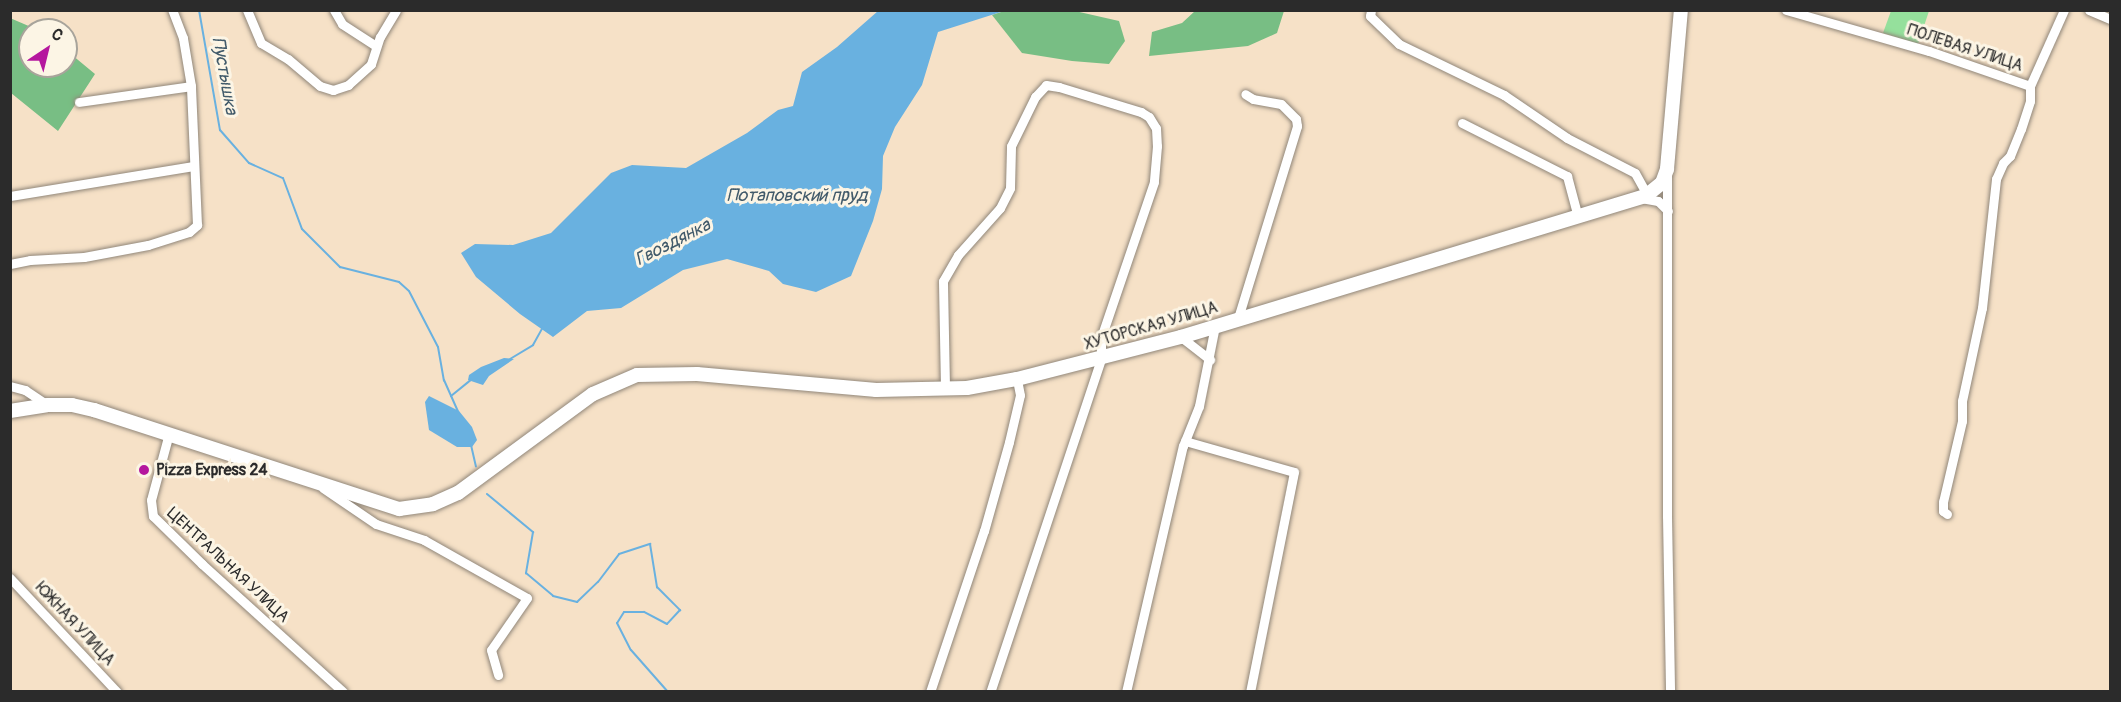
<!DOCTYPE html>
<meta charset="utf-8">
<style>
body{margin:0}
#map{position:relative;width:2121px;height:702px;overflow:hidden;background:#f6e1c7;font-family:Pangolin,sans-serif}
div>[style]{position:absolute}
.green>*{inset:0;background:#95e09c}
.forest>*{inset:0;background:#78be84}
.water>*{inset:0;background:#69b1e0}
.stream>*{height:2px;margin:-1px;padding:0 1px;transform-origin:1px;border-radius:1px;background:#69b1e0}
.roads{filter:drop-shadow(0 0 2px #908679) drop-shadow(0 0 2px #908679)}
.minor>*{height:9px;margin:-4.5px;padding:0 4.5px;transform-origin:4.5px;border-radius:4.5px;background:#fff}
.secondary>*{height:14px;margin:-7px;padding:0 7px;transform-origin:7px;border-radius:7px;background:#fff}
.dots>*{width:16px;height:16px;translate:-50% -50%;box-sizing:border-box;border:3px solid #fcf5e5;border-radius:50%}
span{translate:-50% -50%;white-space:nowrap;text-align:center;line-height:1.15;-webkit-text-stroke:6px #fcf5e5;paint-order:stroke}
.street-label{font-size:16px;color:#2b2b2b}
.poi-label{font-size:16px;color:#2b2b2b;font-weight:700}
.left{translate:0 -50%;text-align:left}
.water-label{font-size:18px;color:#415a6a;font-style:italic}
.frame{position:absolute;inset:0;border:12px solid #2b2b2b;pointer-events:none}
.north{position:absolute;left:18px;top:18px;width:60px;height:60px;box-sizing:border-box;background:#fcf5e5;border:2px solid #a8a49b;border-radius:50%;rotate:35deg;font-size:16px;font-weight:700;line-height:24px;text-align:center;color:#2b2b2b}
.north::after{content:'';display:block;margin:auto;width:21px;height:27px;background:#b5179e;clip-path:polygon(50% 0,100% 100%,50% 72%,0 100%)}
</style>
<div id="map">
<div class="green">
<i style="clip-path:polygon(1891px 11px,1929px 11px,1918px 44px,1883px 33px)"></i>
</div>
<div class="forest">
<i style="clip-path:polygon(1004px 11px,1075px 11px,1119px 21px,1125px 41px,1109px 64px,1072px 61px,1022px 53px,992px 15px)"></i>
<i style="clip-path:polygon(1195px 11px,1195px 10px,1284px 11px,1277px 33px,1248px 46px,1149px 56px,1152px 32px,1182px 23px)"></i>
<i style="clip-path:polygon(10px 18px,38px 30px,30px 30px,30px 66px,66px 66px,66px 50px,95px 74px,58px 131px,11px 93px)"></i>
</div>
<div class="water">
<i style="clip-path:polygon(878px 11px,1004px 11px,938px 32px,922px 85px,895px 127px,883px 156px,882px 189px,873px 221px,851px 276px,816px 292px,783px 284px,769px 271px,727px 259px,683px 270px,621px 308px,587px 311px,553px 337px,520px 314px,476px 277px,461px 253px,475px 244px,513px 245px,551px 233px,611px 173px,632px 165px,686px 168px,747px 133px,778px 110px,793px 106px,802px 72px,837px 47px)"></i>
<i style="clip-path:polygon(504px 358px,514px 359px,489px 376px,483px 385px,468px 380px,469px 375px,481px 367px)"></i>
<i style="clip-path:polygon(429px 396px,459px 411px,472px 427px,477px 440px,472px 447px,457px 447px,429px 430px,425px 402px)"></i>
</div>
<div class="stream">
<i style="left:199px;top:10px;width:122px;rotate:80.1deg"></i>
<i style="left:220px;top:130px;width:44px;rotate:48.7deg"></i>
<i style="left:249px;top:163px;width:37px;rotate:24deg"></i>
<i style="left:283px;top:178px;width:54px;rotate:69.6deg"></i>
<i style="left:302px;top:229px;width:54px;rotate:45deg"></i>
<i style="left:340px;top:267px;width:61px;rotate:14.3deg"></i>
<i style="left:399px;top:282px;width:13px;rotate:42deg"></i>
<i style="left:409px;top:291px;width:63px;rotate:62.6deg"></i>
<i style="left:438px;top:347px;width:34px;rotate:80deg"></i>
<i style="left:444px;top:380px;width:35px;rotate:66deg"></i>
<i style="left:510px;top:359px;width:27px;rotate:-31deg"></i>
<i style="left:533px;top:345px;width:21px;rotate:-61deg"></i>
<i style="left:451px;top:396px;width:26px;rotate:-39deg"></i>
<i style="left:471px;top:445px;width:22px;rotate:77deg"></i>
<i style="left:487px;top:494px;width:60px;rotate:39.6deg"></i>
<i style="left:533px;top:532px;width:42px;rotate:99.7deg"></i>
<i style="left:526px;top:573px;width:35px;rotate:40deg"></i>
<i style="left:553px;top:596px;width:25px;rotate:14deg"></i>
<i style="left:577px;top:602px;width:29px;rotate:-44deg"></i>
<i style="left:598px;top:582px;width:35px;rotate:-53deg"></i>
<i style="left:619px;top:554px;width:33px;rotate:-18deg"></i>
<i style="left:650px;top:544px;width:44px;rotate:80.8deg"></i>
<i style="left:657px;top:587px;width:33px;rotate:45deg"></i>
<i style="left:680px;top:610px;width:19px;rotate:133deg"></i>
<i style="left:667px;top:624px;width:26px;rotate:-152deg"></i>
<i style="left:644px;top:612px;width:20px;rotate:180deg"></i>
<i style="left:624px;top:612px;width:13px;rotate:122deg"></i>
<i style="left:617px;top:623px;width:30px;rotate:63deg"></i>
<i style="left:631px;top:650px;width:56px;rotate:48.6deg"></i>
</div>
<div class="roads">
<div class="minor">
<i style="left:247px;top:10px;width:36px;rotate:67deg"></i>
<i style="left:261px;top:43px;width:31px;rotate:31deg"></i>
<i style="left:288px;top:59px;width:42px;rotate:40.2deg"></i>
<i style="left:320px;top:86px;width:14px;rotate:17deg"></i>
<i style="left:333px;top:90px;width:16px;rotate:-18deg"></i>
<i style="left:348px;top:85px;width:31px;rotate:-42deg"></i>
<i style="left:371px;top:64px;width:28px;rotate:-72deg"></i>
<i style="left:380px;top:37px;width:31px;rotate:-59deg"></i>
<i style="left:334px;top:10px;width:16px;rotate:60deg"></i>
<i style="left:342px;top:24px;width:40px;rotate:32.9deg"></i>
<i style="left:1371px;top:10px;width:6px;rotate:99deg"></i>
<i style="left:1370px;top:16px;width:40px;rotate:44deg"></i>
<i style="left:1399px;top:44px;width:117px;rotate:25.9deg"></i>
<i style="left:1504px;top:95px;width:76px;rotate:34.3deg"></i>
<i style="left:1567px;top:138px;width:76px;rotate:27.2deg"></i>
<i style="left:1635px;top:173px;width:25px;rotate:61deg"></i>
<i style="left:1786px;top:10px;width:149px;rotate:16deg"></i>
<i style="left:1929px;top:51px;width:107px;rotate:19.1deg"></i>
<i style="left:2089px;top:10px;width:23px;rotate:23deg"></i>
<i style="left:79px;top:102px;width:113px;rotate:-8.1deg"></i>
<i style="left:1462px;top:123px;width:118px;rotate:26.8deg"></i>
<i style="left:1567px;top:176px;width:42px;rotate:75deg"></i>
<i style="left:1667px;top:174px;width:342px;rotate:90deg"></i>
<i style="left:1667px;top:516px;width:176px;rotate:89deg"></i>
<i style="left:10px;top:196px;width:186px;rotate:-9.3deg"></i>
<i style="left:1641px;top:198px;width:17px;rotate:10deg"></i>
<i style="left:1658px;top:201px;width:14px;rotate:45deg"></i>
<i style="left:10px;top:264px;width:20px;rotate:-11deg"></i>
<i style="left:30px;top:260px;width:54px;rotate:-3.2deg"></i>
<i style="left:84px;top:257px;width:65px;rotate:-10.6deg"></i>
<i style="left:148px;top:245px;width:43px;rotate:-17.6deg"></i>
<i style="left:189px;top:232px;width:11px;rotate:-41deg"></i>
<i style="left:197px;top:225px;width:139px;rotate:-92.5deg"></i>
<i style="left:191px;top:86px;width:49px;rotate:-99.5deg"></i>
<i style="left:183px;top:38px;width:30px;rotate:-111deg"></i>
<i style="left:1238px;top:318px;width:201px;rotate:-72.9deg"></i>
<i style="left:1297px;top:126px;width:7px;rotate:-98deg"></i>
<i style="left:1296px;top:119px;width:21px;rotate:-135deg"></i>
<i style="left:1281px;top:104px;width:28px;rotate:-170deg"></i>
<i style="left:1253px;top:99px;width:9px;rotate:-148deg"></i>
<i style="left:1181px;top:337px;width:37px;rotate:38deg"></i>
<i style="left:10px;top:386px;width:16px;rotate:15deg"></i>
<i style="left:25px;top:390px;width:27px;rotate:34deg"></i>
<i style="left:945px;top:387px;width:106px;rotate:-91.1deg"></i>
<i style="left:943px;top:281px;width:30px;rotate:-60deg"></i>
<i style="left:958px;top:255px;width:63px;rotate:-48.2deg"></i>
<i style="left:1000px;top:208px;width:22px;rotate:-63deg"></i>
<i style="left:1010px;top:188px;width:42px;rotate:-88.6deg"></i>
<i style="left:1011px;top:146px;width:55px;rotate:-63.9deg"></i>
<i style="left:1035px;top:97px;width:16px;rotate:-47deg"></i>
<i style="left:1046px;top:85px;width:13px;rotate:9deg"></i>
<i style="left:1059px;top:87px;width:86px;rotate:17deg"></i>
<i style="left:1141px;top:112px;width:9px;rotate:32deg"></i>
<i style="left:1149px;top:117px;width:13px;rotate:58deg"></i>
<i style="left:1156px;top:128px;width:18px;rotate:87deg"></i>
<i style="left:1157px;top:146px;width:36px;rotate:95deg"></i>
<i style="left:1154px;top:182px;width:165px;rotate:108.8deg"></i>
<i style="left:1101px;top:338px;width:21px;rotate:90deg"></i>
<i style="left:1101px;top:359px;width:351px;rotate:108.4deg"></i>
<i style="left:168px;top:437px;width:65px;rotate:105.1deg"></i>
<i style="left:151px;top:500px;width:16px;rotate:83deg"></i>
<i style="left:153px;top:516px;width:69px;rotate:44.4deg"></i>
<i style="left:202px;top:564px;width:190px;rotate:42.2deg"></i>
<i style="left:1185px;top:441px;width:113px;rotate:15.9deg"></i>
<i style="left:1294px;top:472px;width:224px;rotate:101.3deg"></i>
<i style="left:323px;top:488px;width:64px;rotate:34.2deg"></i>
<i style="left:376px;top:524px;width:51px;rotate:18.4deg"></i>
<i style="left:424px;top:540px;width:118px;rotate:29.4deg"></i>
<i style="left:527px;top:598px;width:63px;rotate:124.7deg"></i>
<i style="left:491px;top:650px;width:26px;rotate:74deg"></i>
<i style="left:1947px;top:514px;width:5px;rotate:-143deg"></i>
<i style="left:1943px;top:511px;width:9px;rotate:-90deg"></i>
<i style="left:1943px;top:502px;width:83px;rotate:-76.8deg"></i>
<i style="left:1962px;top:421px;width:20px;rotate:-90deg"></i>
<i style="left:1962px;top:401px;width:95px;rotate:-77.9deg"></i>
<i style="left:1982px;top:308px;width:130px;rotate:-83.8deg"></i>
<i style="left:1996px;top:179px;width:17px;rotate:-66deg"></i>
<i style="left:2003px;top:163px;width:10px;rotate:-45deg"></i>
<i style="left:2010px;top:156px;width:29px;rotate:-68deg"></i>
<i style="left:2021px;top:129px;width:29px;rotate:-72deg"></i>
<i style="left:2030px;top:101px;width:15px;rotate:-90deg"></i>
<i style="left:2030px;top:86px;width:83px;rotate:-65.9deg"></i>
<i style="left:10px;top:578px;width:156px;rotate:46.8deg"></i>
<i style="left:930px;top:692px;width:170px;rotate:-71.5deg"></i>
<i style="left:984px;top:531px;width:92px;rotate:-74.3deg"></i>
<i style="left:1009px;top:442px;width:48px;rotate:-76.8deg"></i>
<i style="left:1020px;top:395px;width:16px;rotate:-101deg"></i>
<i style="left:1126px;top:692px;width:253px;rotate:-77deg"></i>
<i style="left:1183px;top:446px;width:43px;rotate:-68.2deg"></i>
<i style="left:1199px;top:406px;width:82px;rotate:-78.7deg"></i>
</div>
<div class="secondary">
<i style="left:10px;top:411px;width:37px;rotate:-9deg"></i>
<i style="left:47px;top:405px;width:25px"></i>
<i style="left:72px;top:405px;width:23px;rotate:13deg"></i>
<i style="left:94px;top:410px;width:321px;rotate:18deg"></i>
<i style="left:399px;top:509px;width:34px;rotate:-8deg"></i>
<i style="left:433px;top:504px;width:27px;rotate:-24deg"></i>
<i style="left:458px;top:493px;width:167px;rotate:-36.3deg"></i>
<i style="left:593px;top:394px;width:48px;rotate:-23.4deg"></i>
<i style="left:637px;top:375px;width:60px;rotate:-1deg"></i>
<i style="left:697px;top:374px;width:180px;rotate:5.1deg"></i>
<i style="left:876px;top:390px;width:91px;rotate:-1.3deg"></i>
<i style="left:967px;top:388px;width:51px;rotate:-10.2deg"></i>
<i style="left:1017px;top:379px;width:169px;rotate:-14.4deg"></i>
<i style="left:1181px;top:337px;width:487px;rotate:-16.9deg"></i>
<i style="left:1647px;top:195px;width:19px;rotate:-39deg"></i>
<i style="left:1662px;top:183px;width:15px;rotate:-70deg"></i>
<i style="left:1667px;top:169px;width:160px;rotate:-85deg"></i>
</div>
</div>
<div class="dots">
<i style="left:144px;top:470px;background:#b5179e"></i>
</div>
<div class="street-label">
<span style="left:1965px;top:48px;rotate:18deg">ПОЛЕВАЯ УЛИЦА</span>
<span style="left:1151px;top:326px;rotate:-16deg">ХУТОРСКАЯ УЛИЦА</span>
<span style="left:228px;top:565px;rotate:43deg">ЦЕНТРАЛЬНАЯ УЛИЦА</span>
<span style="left:75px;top:624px;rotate:47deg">ЮЖНАЯ УЛИЦА</span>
</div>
<div class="poi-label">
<span class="left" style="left:156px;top:470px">Pizza Express 24</span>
</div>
<div class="water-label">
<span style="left:224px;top:76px;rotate:80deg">Пустышка</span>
<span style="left:797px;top:196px">Потаповский пруд</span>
<span style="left:673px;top:243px;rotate:-27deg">Гвоздянка</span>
</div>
<div class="frame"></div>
<div class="north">С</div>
</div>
